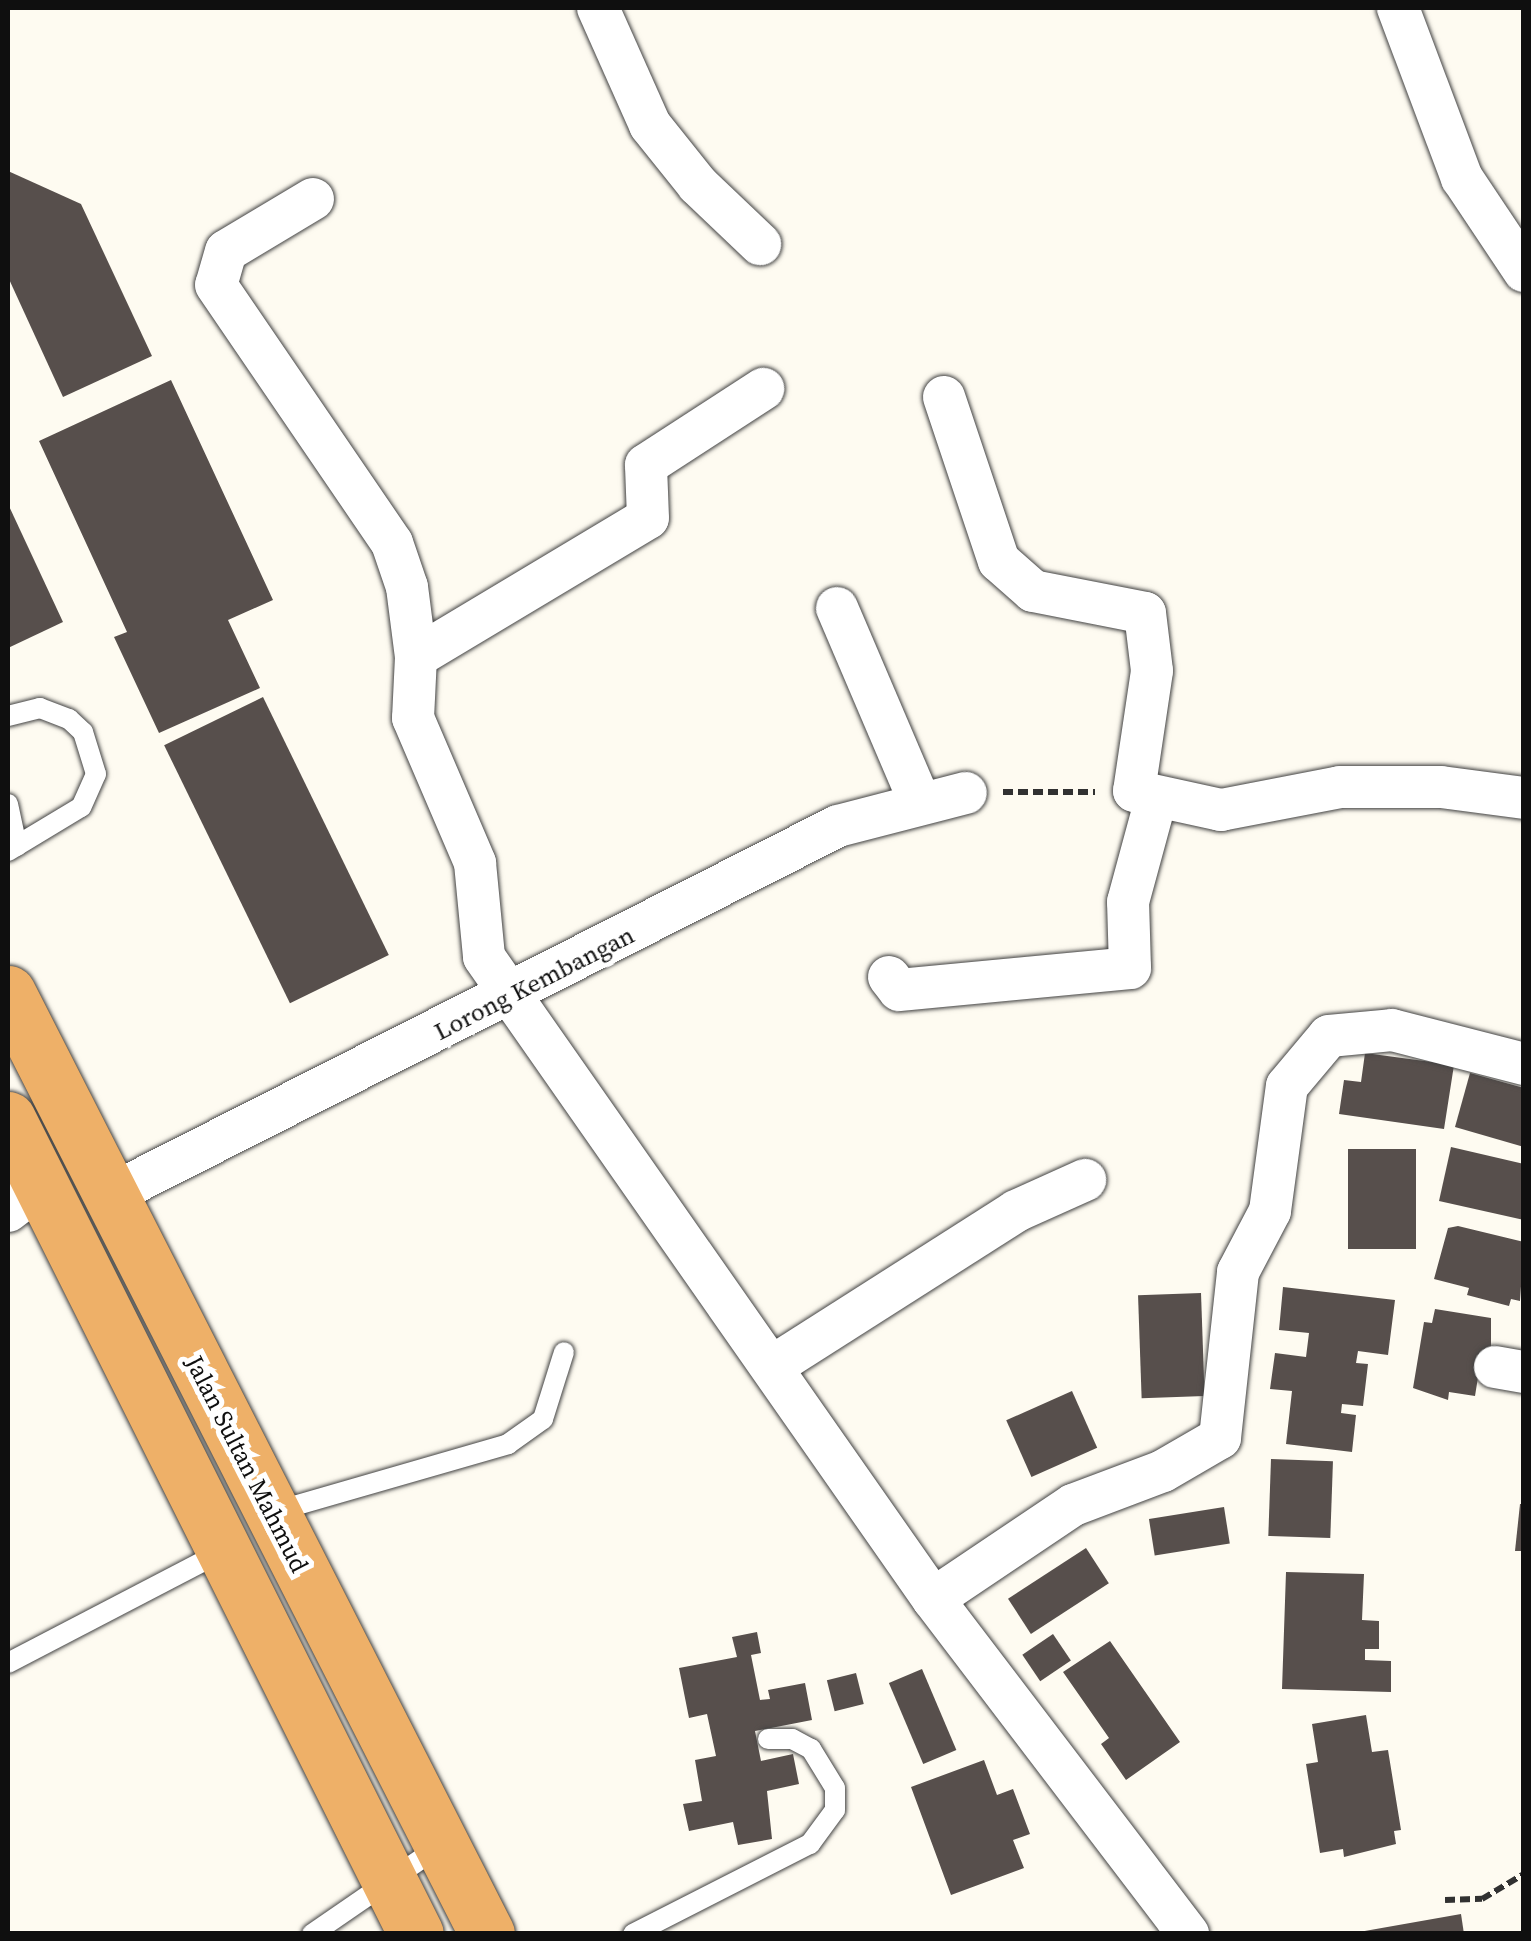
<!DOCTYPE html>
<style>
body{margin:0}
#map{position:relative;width:1531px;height:1941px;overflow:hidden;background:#fefbf1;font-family:"Source Serif 4",serif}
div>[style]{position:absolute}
.building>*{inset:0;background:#574f4c;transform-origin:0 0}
.path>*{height:6px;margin-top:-3px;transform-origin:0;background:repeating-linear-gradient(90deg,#313131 0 10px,transparent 0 15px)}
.roads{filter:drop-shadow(0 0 2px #424242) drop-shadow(0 0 2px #424242)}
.service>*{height:20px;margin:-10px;padding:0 10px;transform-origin:10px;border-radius:10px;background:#fff}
.minor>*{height:42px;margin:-21px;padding:0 21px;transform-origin:21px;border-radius:21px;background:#fff}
.trunk>*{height:55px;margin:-27.5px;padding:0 27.5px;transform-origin:27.5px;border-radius:27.5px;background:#eeb068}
span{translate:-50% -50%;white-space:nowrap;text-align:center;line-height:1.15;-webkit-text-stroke:10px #fff;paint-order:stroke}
.street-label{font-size:25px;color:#0f0f0f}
.frame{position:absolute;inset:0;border:10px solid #0f0f0f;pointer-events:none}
</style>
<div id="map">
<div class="building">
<i style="clip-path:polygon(8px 171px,81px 204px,152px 356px,63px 397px,8px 277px)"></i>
<i style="clip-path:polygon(171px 380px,273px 600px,228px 620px,260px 688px,159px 733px,114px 637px,127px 632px,39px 441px)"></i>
<i style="clip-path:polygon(8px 504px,63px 622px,8px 648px)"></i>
<i style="left:263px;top:697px;width:287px;height:110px;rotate:64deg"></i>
<i style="clip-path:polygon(1365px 1053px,1454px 1065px,1444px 1129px,1339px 1114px,1344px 1080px,1361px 1082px)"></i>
<i style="clip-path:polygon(1470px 1073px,1524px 1088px,1524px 1147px,1455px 1127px)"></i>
<i style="clip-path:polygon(1451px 1147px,1524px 1164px,1524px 1220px,1439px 1201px)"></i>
<i style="left:1348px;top:1149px;width:68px;height:100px"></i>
<i style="clip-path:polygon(1458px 1226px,1524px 1242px,1520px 1301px,1511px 1299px,1509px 1306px,1467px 1295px,1469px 1288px,1434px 1279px,1448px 1228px)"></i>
<i style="clip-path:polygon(1283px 1287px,1395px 1300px,1388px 1355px,1358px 1351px,1356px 1363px,1368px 1364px,1363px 1406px,1342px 1404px,1341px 1413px,1356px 1415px,1352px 1452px,1286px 1444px,1292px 1391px,1270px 1389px,1275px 1353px,1306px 1357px,1309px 1333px,1279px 1330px)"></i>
<i style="left:1201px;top:1293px;width:103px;height:63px;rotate:88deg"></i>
<i style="clip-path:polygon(1435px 1309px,1491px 1318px,1491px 1366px,1480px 1365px,1475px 1396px,1449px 1392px,1448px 1400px,1413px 1388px,1424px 1322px,1432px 1323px)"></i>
<i style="left:1072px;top:1391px;width:62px;height:72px;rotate:66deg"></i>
<i style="left:1271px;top:1459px;width:62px;height:77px;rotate:2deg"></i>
<i style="clip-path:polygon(1520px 1504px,1524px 1504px,1524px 1551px,1515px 1551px)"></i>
<i style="left:1224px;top:1507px;width:37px;height:76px;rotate:81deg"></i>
<i style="left:1086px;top:1548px;width:42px;height:93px;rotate:57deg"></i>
<i style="clip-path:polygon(1286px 1572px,1364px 1574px,1362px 1620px,1379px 1621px,1379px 1649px,1365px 1649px,1365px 1660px,1391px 1661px,1391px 1692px,1282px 1689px)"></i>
<i style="clip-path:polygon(757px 1632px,761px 1653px,751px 1655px,760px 1700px,770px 1699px,768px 1690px,805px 1683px,812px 1720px,755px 1731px,761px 1761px,793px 1754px,799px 1784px,767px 1791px,772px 1839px,738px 1845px,733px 1822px,689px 1831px,683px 1804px,702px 1801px,695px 1760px,716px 1756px,707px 1714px,689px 1718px,679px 1668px,737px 1657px,732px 1637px)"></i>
<i style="left:1053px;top:1634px;width:32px;height:37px;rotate:56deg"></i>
<i style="clip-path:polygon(1110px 1641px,1180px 1742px,1126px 1780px,1101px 1744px,1109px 1738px,1063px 1672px)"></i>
<i style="left:922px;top:1669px;width:88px;height:36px;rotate:67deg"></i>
<i style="left:856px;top:1673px;width:32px;height:30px;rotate:76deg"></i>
<i style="clip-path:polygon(1366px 1715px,1372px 1752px,1388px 1750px,1401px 1830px,1394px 1831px,1396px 1844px,1344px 1857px,1343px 1849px,1320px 1853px,1306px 1764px,1318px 1762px,1312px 1724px)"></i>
<i style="clip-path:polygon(984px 1760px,997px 1795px,1013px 1789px,1030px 1834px,1013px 1840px,1024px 1868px,951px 1895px,911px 1787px)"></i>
<i style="clip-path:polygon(1461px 1914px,1464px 1934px,1359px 1934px,1359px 1932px)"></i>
</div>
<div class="path">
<i style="left:1003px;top:792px;width:92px"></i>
<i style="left:1445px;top:1900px;width:37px;rotate:-2deg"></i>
<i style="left:1482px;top:1899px;width:49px;rotate:-30.8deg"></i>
</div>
<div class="roads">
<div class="service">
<i style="left:8px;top:716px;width:33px;rotate:-14deg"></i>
<i style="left:40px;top:708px;width:31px;rotate:21deg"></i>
<i style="left:69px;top:719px;width:19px;rotate:43deg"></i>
<i style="left:83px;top:732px;width:44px;rotate:72.8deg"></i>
<i style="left:96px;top:774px;width:36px;rotate:114deg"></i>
<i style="left:81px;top:807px;width:85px;rotate:148.9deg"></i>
<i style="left:8px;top:804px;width:43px;rotate:77.9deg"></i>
<i style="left:273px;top:1512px;width:245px;rotate:-16.1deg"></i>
<i style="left:508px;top:1444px;width:43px;rotate:-35.5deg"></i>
<i style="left:543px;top:1419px;width:70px;rotate:-72.6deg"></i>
<i style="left:8px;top:1663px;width:242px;rotate:-27.5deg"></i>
<i style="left:312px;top:1934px;width:155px;rotate:-34.5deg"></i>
<i style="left:633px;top:1934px;width:199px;rotate:-27deg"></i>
<i style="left:810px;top:1844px;width:42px;rotate:-53.7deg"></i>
<i style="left:835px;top:1810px;width:22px;rotate:-90deg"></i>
<i style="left:835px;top:1788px;width:46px;rotate:-121.6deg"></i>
<i style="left:811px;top:1749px;width:21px;rotate:-152deg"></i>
<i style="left:792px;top:1739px;width:24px;rotate:180deg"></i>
</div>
<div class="minor">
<i style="left:598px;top:8px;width:128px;rotate:66deg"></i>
<i style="left:650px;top:125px;width:77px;rotate:51.3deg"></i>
<i style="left:698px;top:185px;width:86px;rotate:43.6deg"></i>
<i style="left:1398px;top:8px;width:182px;rotate:69.4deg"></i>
<i style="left:1462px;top:178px;width:112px;rotate:56.3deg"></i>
<i style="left:313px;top:199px;width:101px;rotate:149.1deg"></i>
<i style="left:226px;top:251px;width:35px;rotate:106deg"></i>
<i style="left:216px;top:285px;width:312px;rotate:55.7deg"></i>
<i style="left:392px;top:543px;width:46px;rotate:71.2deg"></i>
<i style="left:407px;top:587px;width:71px;rotate:82.7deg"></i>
<i style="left:416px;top:657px;width:61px;rotate:92.8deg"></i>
<i style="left:413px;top:718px;width:158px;rotate:66.8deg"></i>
<i style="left:475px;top:863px;width:94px;rotate:84.5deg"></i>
<i style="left:484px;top:957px;width:783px;rotate:55.03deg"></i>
<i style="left:933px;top:1599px;width:421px;rotate:52.7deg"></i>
<i style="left:944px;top:397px;width:173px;rotate:71.5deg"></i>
<i style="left:999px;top:561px;width:45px;rotate:41.4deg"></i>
<i style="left:1033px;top:591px;width:114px;rotate:11.1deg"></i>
<i style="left:1145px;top:613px;width:58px;rotate:83.1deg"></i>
<i style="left:1152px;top:671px;width:121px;rotate:98.5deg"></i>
<i style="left:1134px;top:791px;width:89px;rotate:12.3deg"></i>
<i style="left:1221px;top:810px;width:121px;rotate:-10.9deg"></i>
<i style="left:1340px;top:787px;width:101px"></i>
<i style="left:1441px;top:787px;width:84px;rotate:7.5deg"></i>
<i style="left:837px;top:608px;width:212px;rotate:66.9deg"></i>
<i style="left:416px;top:657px;width:270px;rotate:-30.9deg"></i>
<i style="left:648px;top:518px;width:53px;rotate:-92.2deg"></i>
<i style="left:646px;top:465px;width:140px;rotate:-33deg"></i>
<i style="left:889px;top:977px;width:16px;rotate:52deg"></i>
<i style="left:899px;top:990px;width:232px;rotate:-5.4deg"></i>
<i style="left:1130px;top:968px;width:66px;rotate:-91.7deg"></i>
<i style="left:1128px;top:902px;width:107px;rotate:-74.8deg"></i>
<i style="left:110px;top:1195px;width:816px;rotate:-26.88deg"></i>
<i style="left:838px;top:826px;width:132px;rotate:-14.5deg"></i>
<i style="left:8px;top:1211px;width:43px;rotate:-37.4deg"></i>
<i style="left:773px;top:1366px;width:288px;rotate:-32.5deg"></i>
<i style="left:1016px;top:1211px;width:76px;rotate:-24.2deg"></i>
<i style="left:1495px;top:1367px;width:29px;rotate:10deg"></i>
<i style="left:933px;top:1599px;width:169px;rotate:-33.9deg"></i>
<i style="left:1073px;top:1505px;width:96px;rotate:-20.7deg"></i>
<i style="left:1163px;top:1471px;width:66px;rotate:-30.1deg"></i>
<i style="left:1220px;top:1438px;width:167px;rotate:-83.8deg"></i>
<i style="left:1238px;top:1272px;width:69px;rotate:-62.3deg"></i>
<i style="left:1270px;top:1211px;width:126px;rotate:-82.3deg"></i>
<i style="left:1287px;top:1086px;width:65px;rotate:-50deg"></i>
<i style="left:1329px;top:1036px;width:63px;rotate:-5.4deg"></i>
<i style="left:1392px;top:1030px;width:136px;rotate:14.4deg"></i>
</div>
<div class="trunk">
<i style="left:8px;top:993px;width:1056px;rotate:63.02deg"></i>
<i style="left:8px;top:1119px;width:911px;rotate:63.41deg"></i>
</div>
</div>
<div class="street-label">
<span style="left:534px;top:983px;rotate:-27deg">Lorong Kembangan</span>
<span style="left:247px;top:1464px;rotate:63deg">Jalan Sultan Mahmud</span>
</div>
<div class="frame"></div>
</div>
